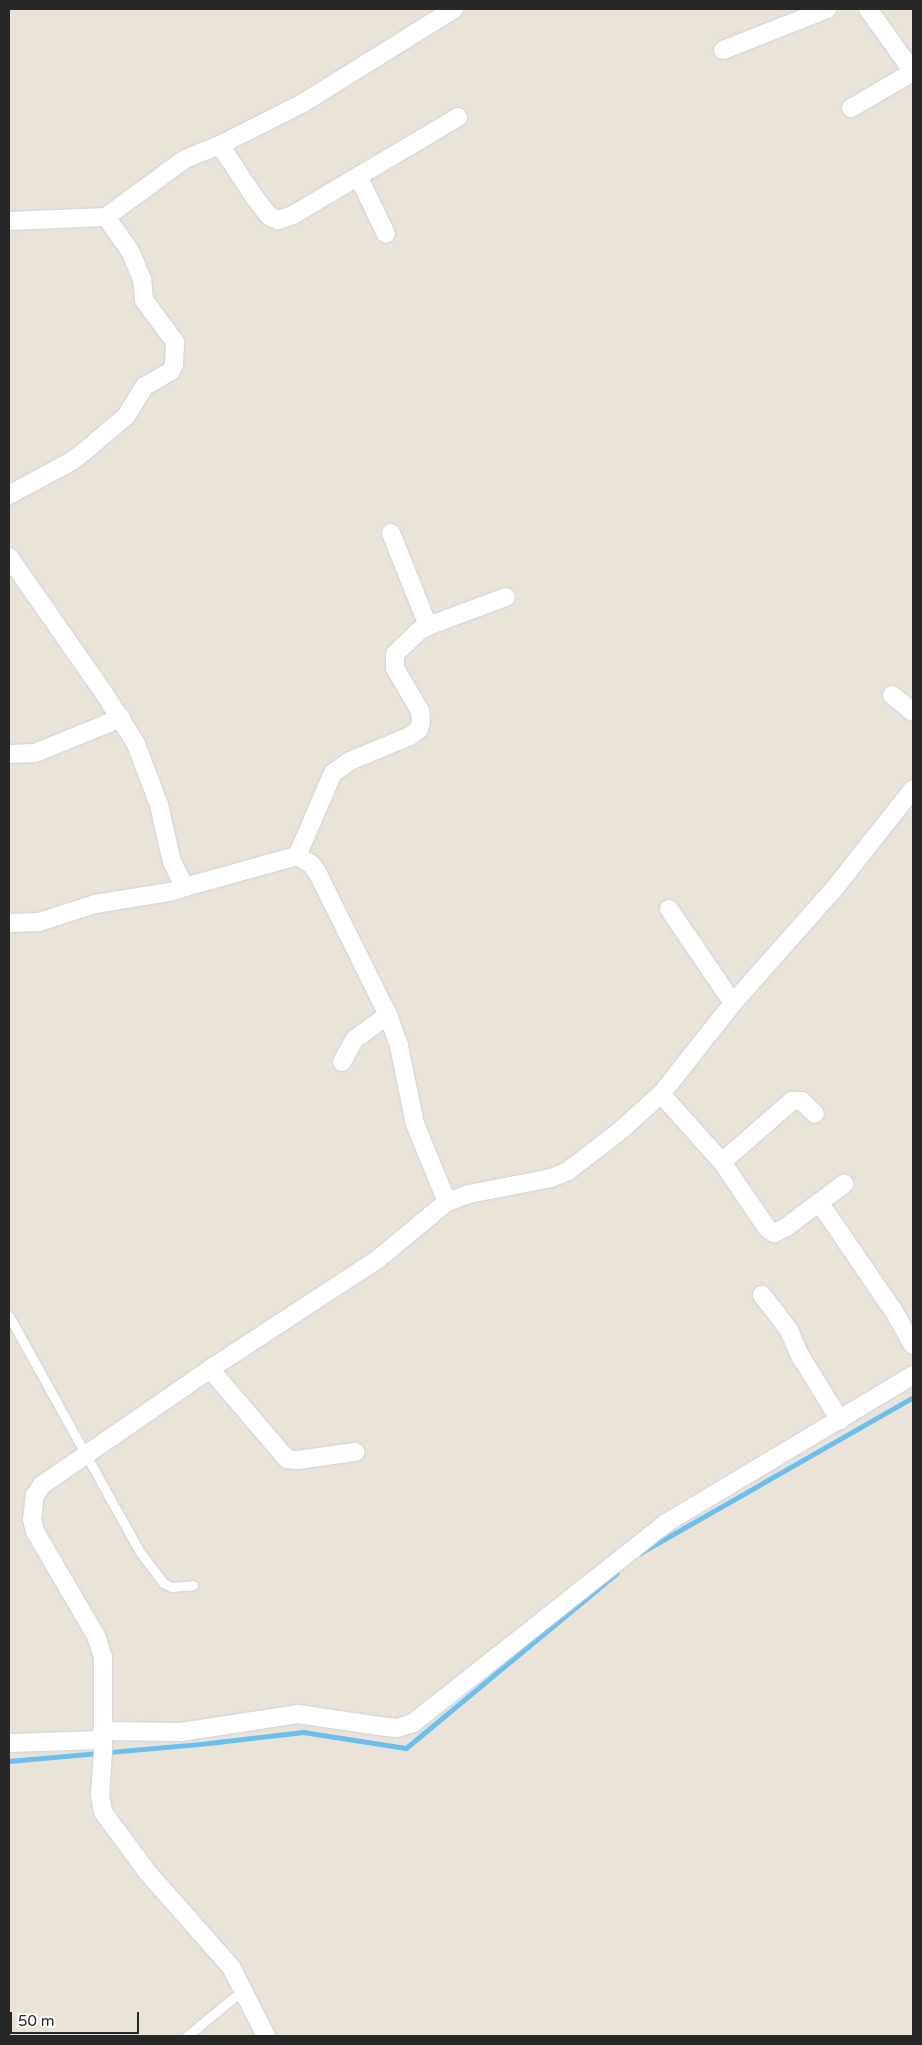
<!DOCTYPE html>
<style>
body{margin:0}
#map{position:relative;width:922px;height:2045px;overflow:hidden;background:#eae4d8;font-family:"Varela Round",sans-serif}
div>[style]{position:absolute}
.stream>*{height:5px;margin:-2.5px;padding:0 2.5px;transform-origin:2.5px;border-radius:2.5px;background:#6bbfed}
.roads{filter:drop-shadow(0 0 1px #ced0e1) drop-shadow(0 0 1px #ced0e1)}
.service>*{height:9px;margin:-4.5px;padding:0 4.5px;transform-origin:4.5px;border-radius:4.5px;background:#fff}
.minor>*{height:18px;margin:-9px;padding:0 9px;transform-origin:9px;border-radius:9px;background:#fff}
span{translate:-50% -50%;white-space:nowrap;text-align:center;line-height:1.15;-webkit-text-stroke:4px #fff;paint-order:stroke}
.frame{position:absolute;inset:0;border:10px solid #272727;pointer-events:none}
.scale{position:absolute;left:10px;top:2012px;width:129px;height:22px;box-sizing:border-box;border:2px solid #272727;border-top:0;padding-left:6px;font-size:15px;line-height:18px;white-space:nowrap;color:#272727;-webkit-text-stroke:4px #fff;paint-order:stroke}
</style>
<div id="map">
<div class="stream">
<i style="left:640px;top:1553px;width:314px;rotate:-29.7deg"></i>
<i style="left:9px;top:1761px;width:201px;rotate:-5.1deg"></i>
<i style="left:209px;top:1743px;width:95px;rotate:-6.7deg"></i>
<i style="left:303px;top:1732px;width:104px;rotate:8.8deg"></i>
<i style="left:406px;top:1748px;width:274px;rotate:-39.7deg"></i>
</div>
<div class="roads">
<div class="service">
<i style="left:9px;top:1316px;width:270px;rotate:61deg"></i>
<i style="left:140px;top:1552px;width:39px;rotate:53deg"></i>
<i style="left:163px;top:1583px;width:10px;rotate:24deg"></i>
<i style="left:172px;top:1587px;width:21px;rotate:-5deg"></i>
<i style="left:187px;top:2036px;width:74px;rotate:-39.5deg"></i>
</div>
<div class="minor">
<i style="left:723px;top:50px;width:112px;rotate:-21.5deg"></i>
<i style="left:851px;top:108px;width:72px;rotate:-30.1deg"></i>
<i style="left:913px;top:72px;width:77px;rotate:-125.5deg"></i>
<i style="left:220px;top:145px;width:60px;rotate:56.6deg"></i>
<i style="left:253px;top:195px;width:26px;rotate:53deg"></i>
<i style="left:269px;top:216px;width:10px;rotate:24deg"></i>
<i style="left:278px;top:220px;width:16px;rotate:-18deg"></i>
<i style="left:293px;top:215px;width:192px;rotate:-30.7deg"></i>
<i style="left:358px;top:176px;width:64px;rotate:64.2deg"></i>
<i style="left:9px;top:221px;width:97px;rotate:-2.4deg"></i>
<i style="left:106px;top:217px;width:98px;rotate:-36.3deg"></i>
<i style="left:185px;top:159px;width:38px;rotate:-22deg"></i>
<i style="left:220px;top:145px;width:93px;rotate:-26.8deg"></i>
<i style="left:303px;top:103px;width:178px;rotate:-31.9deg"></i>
<i style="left:9px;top:495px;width:72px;rotate:-28.4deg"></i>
<i style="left:72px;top:461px;width:16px;rotate:-38deg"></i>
<i style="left:85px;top:451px;width:54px;rotate:-40.5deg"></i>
<i style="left:126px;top:416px;width:36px;rotate:-58deg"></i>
<i style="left:145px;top:386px;width:30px;rotate:-30deg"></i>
<i style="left:171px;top:371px;width:8px;rotate:-67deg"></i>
<i style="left:174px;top:364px;width:22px;rotate:-87deg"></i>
<i style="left:175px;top:342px;width:52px;rotate:-126.4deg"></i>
<i style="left:144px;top:300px;width:21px;rotate:-95deg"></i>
<i style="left:142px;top:279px;width:30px;rotate:-113deg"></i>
<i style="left:130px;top:251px;width:42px;rotate:-125.2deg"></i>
<i style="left:391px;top:533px;width:100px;rotate:68.3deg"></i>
<i style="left:9px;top:557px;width:166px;rotate:55.1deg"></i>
<i style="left:104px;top:693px;width:60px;rotate:57.9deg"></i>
<i style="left:136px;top:744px;width:65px;rotate:69.3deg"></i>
<i style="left:159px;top:805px;width:58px;rotate:77.2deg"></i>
<i style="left:172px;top:862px;width:28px;rotate:63deg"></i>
<i style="left:185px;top:887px;width:116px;rotate:-15.5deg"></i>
<i style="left:297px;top:856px;width:16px;rotate:30deg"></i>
<i style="left:311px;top:864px;width:10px;rotate:53deg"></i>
<i style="left:317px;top:872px;width:160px;rotate:63.6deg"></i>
<i style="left:388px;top:1015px;width:33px;rotate:70deg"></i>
<i style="left:399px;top:1046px;width:80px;rotate:78.4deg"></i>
<i style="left:415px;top:1124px;width:84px;rotate:67.7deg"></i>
<i style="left:892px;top:695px;width:27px;rotate:39deg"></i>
<i style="left:9px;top:754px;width:26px;rotate:-2deg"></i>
<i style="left:35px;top:753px;width:93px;rotate:-22.1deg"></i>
<i style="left:297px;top:856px;width:90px;rotate:-66.6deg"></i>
<i style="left:333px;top:773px;width:21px;rotate:-35deg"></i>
<i style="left:350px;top:761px;width:65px;rotate:-22.6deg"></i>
<i style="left:410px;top:736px;width:11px;rotate:-38deg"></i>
<i style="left:419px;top:729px;width:7px;rotate:-74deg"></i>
<i style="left:421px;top:722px;width:11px;rotate:-95deg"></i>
<i style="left:420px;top:711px;width:50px;rotate:-120.2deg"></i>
<i style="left:395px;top:668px;width:14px;rotate:-90deg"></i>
<i style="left:395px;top:654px;width:33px;rotate:-44deg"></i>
<i style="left:419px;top:631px;width:10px;rotate:-29deg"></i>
<i style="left:428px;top:626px;width:83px;rotate:-20.4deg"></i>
<i style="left:669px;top:909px;width:114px;rotate:55.8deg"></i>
<i style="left:9px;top:923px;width:30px;rotate:-2deg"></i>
<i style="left:39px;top:922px;width:59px;rotate:-17.8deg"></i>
<i style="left:95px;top:904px;width:76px;rotate:-9.1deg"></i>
<i style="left:170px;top:892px;width:16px;rotate:-18deg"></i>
<i style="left:342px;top:1062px;width:26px;rotate:-61deg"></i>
<i style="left:355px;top:1039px;width:41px;rotate:-36deg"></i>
<i style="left:661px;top:1094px;width:91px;rotate:48.1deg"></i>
<i style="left:722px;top:1162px;width:80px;rotate:55.7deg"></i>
<i style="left:767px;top:1228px;width:9px;rotate:36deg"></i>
<i style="left:774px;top:1233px;width:12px;rotate:-24deg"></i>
<i style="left:785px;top:1228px;width:74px;rotate:-36.7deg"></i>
<i style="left:722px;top:1162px;width:93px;rotate:-41.1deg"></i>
<i style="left:792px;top:1101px;width:10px"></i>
<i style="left:802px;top:1101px;width:18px;rotate:45deg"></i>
<i style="left:819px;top:1202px;width:131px;rotate:55.6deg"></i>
<i style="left:893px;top:1310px;width:40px;rotate:60.3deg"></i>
<i style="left:762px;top:1295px;width:44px;rotate:52.4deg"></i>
<i style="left:789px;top:1330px;width:26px;rotate:67deg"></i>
<i style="left:799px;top:1354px;width:78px;rotate:58.2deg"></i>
<i style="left:210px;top:1369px;width:118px;rotate:49.5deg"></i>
<i style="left:287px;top:1459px;width:11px;rotate:5deg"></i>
<i style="left:298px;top:1460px;width:58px;rotate:-8deg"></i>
<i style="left:102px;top:1731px;width:79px;rotate:0.7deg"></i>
<i style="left:181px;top:1732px;width:118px;rotate:-8.7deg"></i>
<i style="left:298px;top:1714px;width:89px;rotate:8.4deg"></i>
<i style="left:386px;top:1727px;width:11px;rotate:5deg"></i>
<i style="left:397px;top:1728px;width:17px;rotate:-17deg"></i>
<i style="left:413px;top:1723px;width:323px;rotate:-38.3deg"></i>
<i style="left:666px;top:1523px;width:288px;rotate:-30.9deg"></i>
<i style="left:9px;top:1743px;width:94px;rotate:-1.8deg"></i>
<i style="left:266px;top:2036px;width:77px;rotate:-116.9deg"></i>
<i style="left:231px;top:1967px;width:125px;rotate:-131.4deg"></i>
<i style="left:148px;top:1873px;width:76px;rotate:-126.4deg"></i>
<i style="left:103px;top:1812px;width:17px;rotate:-100deg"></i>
<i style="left:100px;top:1795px;width:43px;rotate:-86deg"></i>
<i style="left:103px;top:1752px;width:95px;rotate:-90deg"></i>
<i style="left:103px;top:1657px;width:22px;rotate:-108deg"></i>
<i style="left:96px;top:1636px;width:121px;rotate:-120.2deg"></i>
<i style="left:35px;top:1531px;width:12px;rotate:-104deg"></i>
<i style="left:32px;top:1519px;width:24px;rotate:-83deg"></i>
<i style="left:35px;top:1495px;width:12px;rotate:-55deg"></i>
<i style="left:42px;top:1485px;width:204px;rotate:-34.6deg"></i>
<i style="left:210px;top:1369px;width:201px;rotate:-33.2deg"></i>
<i style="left:378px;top:1259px;width:89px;rotate:-39.6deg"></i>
<i style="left:447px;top:1202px;width:23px;rotate:-20deg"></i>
<i style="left:469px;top:1194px;width:84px;rotate:-11deg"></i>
<i style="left:551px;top:1178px;width:18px;rotate:-22deg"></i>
<i style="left:568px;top:1171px;width:67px;rotate:-37.7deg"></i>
<i style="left:621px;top:1130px;width:54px;rotate:-42deg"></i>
<i style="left:661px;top:1094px;width:116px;rotate:-51.6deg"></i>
<i style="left:733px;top:1003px;width:152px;rotate:-48.5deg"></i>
<i style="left:834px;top:889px;width:127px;rotate:-51.7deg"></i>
</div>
</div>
<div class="frame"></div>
<div class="scale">50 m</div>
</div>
